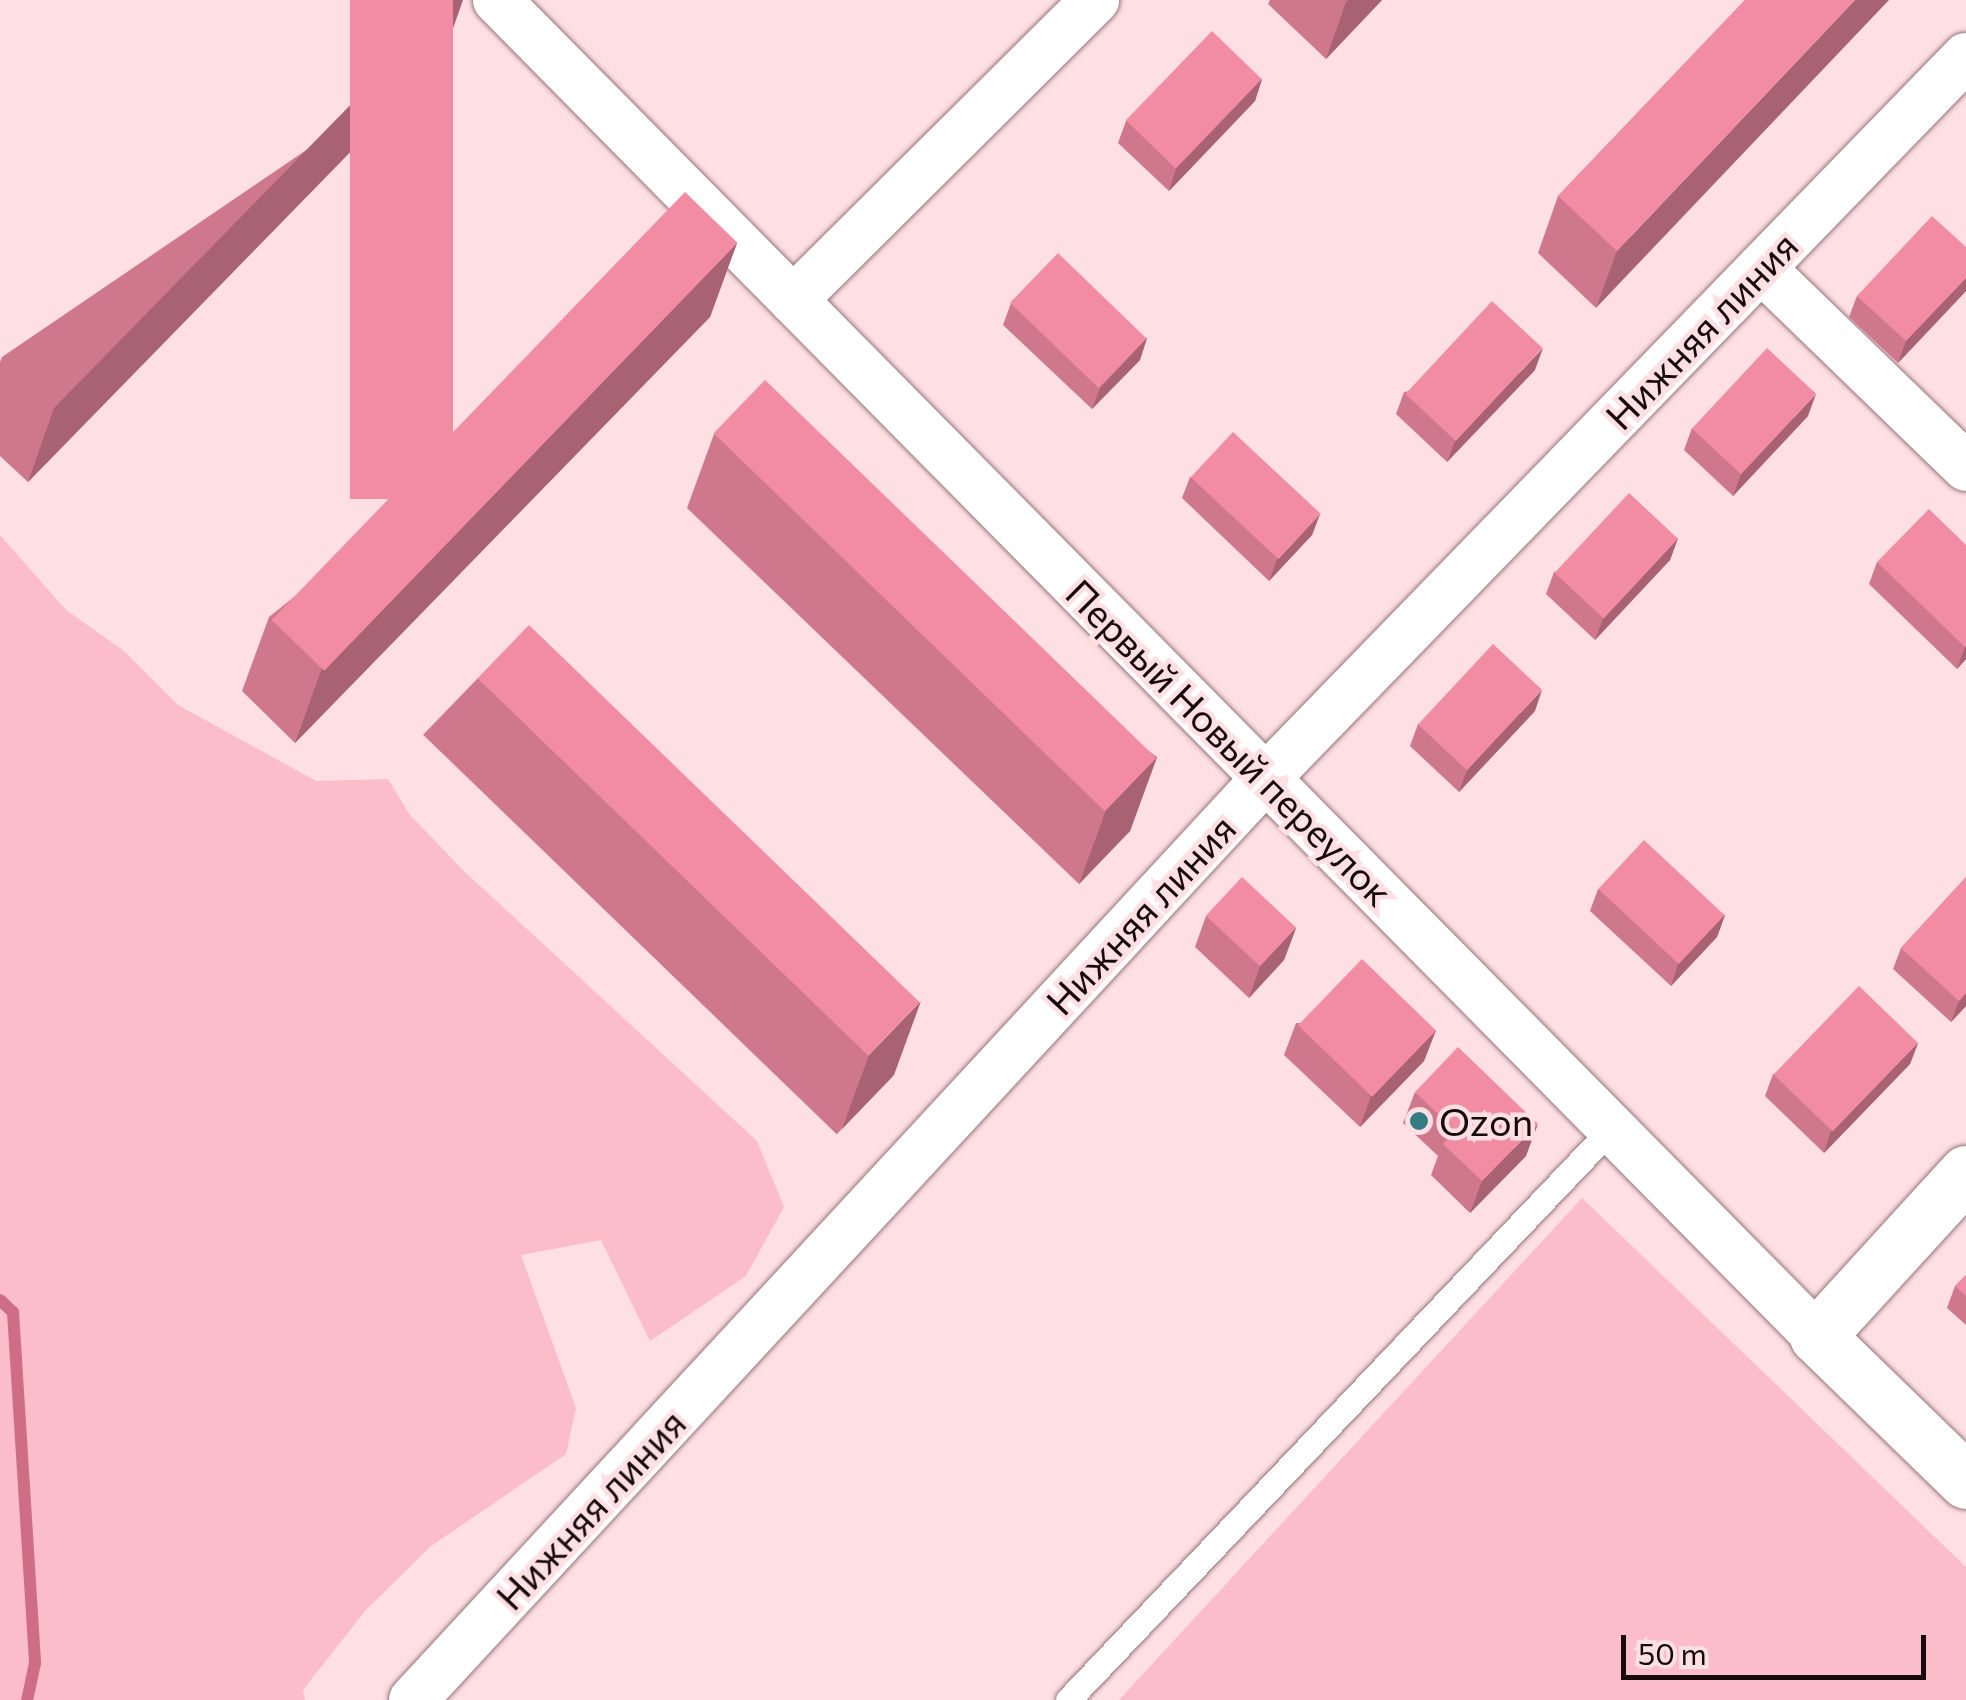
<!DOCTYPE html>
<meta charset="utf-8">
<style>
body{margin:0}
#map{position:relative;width:1966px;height:1700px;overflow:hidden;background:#fddfe4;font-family:Commissioner,sans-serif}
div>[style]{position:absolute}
.green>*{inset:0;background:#fbbdc9}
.stream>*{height:12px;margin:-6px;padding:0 6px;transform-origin:6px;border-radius:6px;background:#ce6d84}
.roads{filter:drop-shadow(0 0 2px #96757b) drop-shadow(0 0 2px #96757b)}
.service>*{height:25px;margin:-12.5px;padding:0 12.5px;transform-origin:12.5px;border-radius:12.5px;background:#fff}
.minor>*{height:48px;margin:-24px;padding:0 24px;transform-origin:24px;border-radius:24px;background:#fff}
.secondary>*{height:55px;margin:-27.5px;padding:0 27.5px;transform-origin:27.5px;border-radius:27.5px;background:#fff}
.wall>*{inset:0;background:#cf788c;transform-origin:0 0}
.shaded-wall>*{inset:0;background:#a96272}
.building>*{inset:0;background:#f18ca3;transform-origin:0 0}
.dots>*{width:28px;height:28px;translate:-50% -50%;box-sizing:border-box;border:5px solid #fddfe4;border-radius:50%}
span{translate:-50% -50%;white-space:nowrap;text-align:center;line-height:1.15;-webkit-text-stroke:9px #fddfe4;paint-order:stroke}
.street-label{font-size:38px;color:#170a0d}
.poi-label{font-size:38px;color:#170a0d}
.left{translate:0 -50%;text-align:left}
.scale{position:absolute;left:1621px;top:1635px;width:305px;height:45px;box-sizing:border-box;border:5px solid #170a0d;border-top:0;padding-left:12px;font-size:30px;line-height:35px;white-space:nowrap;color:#170a0d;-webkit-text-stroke:8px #fddfe4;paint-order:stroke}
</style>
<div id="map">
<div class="green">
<i style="clip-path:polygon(0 535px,66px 610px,124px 651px,178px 705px,316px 781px,388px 779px,410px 815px,465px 872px,757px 1141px,784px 1207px,746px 1276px,650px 1341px,601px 1240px,521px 1255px,576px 1408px,566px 1454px,431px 1546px,365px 1611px,303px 1690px,305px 1700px,0 1700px)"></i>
<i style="clip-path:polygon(1582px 1198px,1966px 1567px,1966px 1700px,1119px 1700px)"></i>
</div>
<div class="stream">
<i style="left:0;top:1300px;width:18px;rotate:43deg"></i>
<i style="left:13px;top:1312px;width:352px;rotate:86.4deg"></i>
<i style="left:35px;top:1663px;width:38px;rotate:102deg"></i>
</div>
<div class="roads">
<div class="service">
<i style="left:1068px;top:1700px;width:789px;rotate:-46.44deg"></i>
</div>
<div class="minor">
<i style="left:497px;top:0;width:1878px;rotate:45.35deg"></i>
<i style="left:1761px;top:268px;width:286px;rotate:44.1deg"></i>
<i style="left:793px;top:300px;width:426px;rotate:-44.8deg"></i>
<i style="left:413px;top:1700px;width:1256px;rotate:-47.23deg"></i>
<i style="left:1266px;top:778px;width:1005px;rotate:-45.85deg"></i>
</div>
<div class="secondary">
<i style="left:1966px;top:1173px;width:221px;rotate:132.4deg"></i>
<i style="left:1817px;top:1336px;width:208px;rotate:44.2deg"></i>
</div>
</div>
<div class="wall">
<i style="clip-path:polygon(1270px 0,1382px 0,1326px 59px,1268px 4px)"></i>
<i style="clip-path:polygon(1745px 0,1596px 308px,1538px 253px,1558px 196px)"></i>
<i style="clip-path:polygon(443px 57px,28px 482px,0 456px,0 362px,2px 357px)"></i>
<i style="clip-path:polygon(1262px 79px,1255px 101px,1169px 191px,1118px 143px,1126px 121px)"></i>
<i style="clip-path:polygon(737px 243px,710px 317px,295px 743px,242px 691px,269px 617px)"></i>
<i style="clip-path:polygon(1966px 247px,1966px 291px,1898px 363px,1849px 317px,1857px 296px)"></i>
<i style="clip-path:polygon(1011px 303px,1147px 338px,1140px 360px,1092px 409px,1003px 325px)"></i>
<i style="clip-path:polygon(1535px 370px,1447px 462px,1396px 414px,1404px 392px)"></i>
<i style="clip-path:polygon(1808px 416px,1733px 496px,1684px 450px,1692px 428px)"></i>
<i style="clip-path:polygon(714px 434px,1157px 757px,1130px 831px,1079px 884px,687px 508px)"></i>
<i style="clip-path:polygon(1190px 477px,1320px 514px,1312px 535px,1269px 581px,1182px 498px)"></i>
<i style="clip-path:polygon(1678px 538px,1670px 560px,1595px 640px,1546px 594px,1554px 572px)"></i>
<i style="clip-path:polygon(1966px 545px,1966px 659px,1957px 669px,1869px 584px,1877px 562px)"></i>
<i style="left:478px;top:678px;width:575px;height:79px;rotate:44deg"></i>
<i style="clip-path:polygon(1535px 711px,1459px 792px,1410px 746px,1418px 724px)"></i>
<i style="clip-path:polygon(1966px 877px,1966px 1006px,1951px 1022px,1893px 969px,1901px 948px)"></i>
<i style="clip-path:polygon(1598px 889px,1725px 915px,1717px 937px,1671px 986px,1590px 911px)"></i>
<i style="clip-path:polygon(1206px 916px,1296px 928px,1284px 960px,1249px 998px,1195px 947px)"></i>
<i style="clip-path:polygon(1296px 1023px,1436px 1030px,1424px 1061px,1360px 1127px,1284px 1055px)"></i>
<i style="clip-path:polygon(1918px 1043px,1910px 1064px,1824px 1153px,1765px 1096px,1773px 1074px)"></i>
<i style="clip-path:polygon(1415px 1092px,1526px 1156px,1470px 1213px,1431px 1175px,1438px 1156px,1403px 1123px)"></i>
<i style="clip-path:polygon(1966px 1275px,1966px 1325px,1947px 1308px,1955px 1286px)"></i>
</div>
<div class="shaded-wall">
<i style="clip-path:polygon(453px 0,463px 0,443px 57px,28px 482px,54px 408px)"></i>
<i style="clip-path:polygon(1348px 0,1382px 0,1326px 59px,1346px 2px)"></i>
<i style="clip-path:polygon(1855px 0,1889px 0,1596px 308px,1617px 251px)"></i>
<i style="clip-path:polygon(1262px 79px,1255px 101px,1169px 191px,1176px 169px)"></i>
<i style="clip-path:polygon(737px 243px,710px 317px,295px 743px,322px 668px)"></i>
<i style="clip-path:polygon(1966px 278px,1966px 291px,1898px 363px,1906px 341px)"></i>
<i style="clip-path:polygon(1147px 338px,1140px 360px,1092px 409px,1100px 388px)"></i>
<i style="clip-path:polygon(1543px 348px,1535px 370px,1447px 462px,1455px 441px)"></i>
<i style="clip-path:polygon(1816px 394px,1808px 416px,1733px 496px,1741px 474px)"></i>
<i style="clip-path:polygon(1320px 514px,1312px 535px,1269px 581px,1277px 559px)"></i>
<i style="clip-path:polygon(1678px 538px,1670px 560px,1595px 640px,1603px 619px)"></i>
<i style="clip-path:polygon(1966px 646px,1966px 659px,1957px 669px,1965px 647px)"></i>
<i style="clip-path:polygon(1542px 690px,1535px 711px,1459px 792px,1467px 770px)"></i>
<i style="clip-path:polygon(1157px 757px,1130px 831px,1079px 884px,1106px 810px)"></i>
<i style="clip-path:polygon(1725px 915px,1717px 937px,1671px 986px,1678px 964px)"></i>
<i style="clip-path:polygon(1296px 928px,1284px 960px,1249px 998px,1260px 966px)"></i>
<i style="clip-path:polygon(1966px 993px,1966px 1006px,1951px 1022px,1959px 1001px)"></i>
<i style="clip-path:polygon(921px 1001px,894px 1075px,842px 1129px,869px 1055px)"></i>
<i style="clip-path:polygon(1436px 1030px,1424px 1061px,1360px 1127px,1371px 1096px)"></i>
<i style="clip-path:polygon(1918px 1043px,1910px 1064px,1824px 1153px,1831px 1131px)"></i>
<i style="clip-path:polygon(1538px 1124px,1526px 1156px,1470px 1213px,1482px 1181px)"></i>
</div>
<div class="building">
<i style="left:350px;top:0;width:103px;height:499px"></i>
<i style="clip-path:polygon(1745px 0,1855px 0,1617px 251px,1558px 196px)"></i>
<i style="left:1212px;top:31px;width:69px;height:124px;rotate:44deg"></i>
<i style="left:685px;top:192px;width:73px;height:595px;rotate:44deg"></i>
<i style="clip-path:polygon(1932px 216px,1966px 247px,1966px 278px,1906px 341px,1857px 296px)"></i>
<i style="left:1058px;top:253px;width:123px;height:69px;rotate:44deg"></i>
<i style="left:1492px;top:301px;width:69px;height:127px;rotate:43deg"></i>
<i style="left:1767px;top:348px;width:67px;height:110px;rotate:43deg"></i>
<i style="left:765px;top:380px;width:544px;height:74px;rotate:44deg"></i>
<i style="left:1233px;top:432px;width:120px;height:62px;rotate:43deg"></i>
<i style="left:1629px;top:493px;width:67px;height:109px;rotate:43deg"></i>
<i style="clip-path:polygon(1929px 509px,1966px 545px,1966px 646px,1965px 647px,1877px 562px)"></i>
<i style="left:529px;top:625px;width:543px;height:74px;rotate:44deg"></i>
<i style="left:1493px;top:644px;width:67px;height:110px;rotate:43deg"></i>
<i style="left:1644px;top:840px;width:110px;height:67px;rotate:43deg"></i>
<i style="left:1242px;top:877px;width:74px;height:53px;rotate:43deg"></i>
<i style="clip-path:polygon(1966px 877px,1966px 993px,1959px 1001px,1901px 948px)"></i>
<i style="left:1362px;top:959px;width:103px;height:92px;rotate:44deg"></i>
<i style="left:1859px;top:986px;width:82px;height:123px;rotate:44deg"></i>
<i style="clip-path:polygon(1458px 1047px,1538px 1124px,1482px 1181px,1443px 1144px,1455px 1130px,1415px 1092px)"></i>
<i style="clip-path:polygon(1966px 1275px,1966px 1296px,1955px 1286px)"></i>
</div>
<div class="dots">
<i style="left:1419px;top:1121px;background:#347c84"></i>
</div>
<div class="street-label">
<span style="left:1701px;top:330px;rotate:-46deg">Нижняя линия</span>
<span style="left:1230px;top:742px;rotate:45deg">Первый Новый переулок</span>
<span style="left:1140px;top:914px;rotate:-47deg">Нижняя линия</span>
<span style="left:590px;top:1509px;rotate:-47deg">Нижняя линия</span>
</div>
<div class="poi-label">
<span class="left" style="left:1439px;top:1121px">Ozon</span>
</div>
<div class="scale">50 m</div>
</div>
